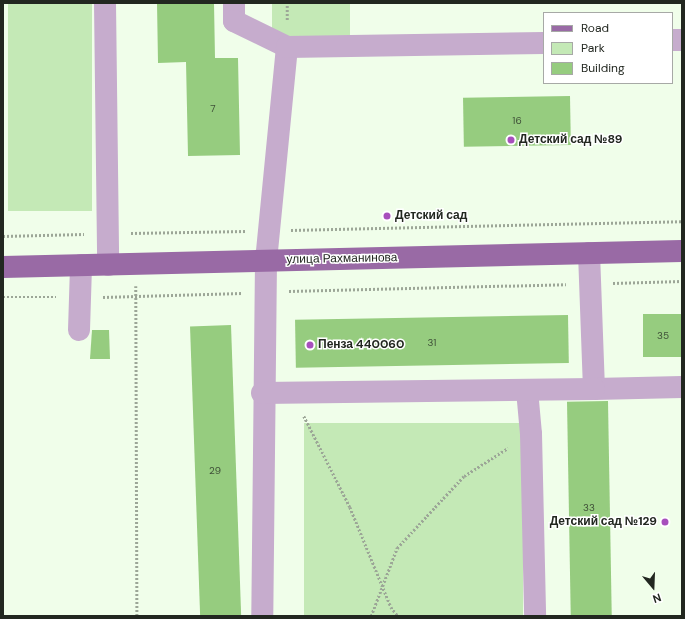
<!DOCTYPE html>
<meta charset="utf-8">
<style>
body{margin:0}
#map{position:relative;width:685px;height:619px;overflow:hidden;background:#f0feea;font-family:"DM Sans",sans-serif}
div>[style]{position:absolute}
.green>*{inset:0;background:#c4e9b6;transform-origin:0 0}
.building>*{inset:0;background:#96cc7f;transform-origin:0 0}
.path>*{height:2.5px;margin-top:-1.25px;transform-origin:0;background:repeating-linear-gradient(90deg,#9ca697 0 2px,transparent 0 4px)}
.minor>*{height:22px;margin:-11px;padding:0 11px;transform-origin:11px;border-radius:11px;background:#c6accd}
.major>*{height:22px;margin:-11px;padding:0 11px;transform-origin:11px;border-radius:11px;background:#996aa5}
.dots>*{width:11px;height:11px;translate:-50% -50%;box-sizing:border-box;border:2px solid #fff;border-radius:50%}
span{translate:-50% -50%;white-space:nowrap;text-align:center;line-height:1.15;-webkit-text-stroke:3px #fff;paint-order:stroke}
.number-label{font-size:10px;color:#3f5038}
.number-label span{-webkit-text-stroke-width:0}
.poi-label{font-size:12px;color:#222720;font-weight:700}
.left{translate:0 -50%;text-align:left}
.right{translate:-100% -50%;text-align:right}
.street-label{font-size:12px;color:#222720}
.frame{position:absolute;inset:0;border:4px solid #222720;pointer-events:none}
.legend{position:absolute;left:543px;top:12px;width:130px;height:72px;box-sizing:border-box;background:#fff;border:1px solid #a7a9a6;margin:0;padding:5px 7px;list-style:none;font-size:12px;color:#222720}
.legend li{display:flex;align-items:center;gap:8px;height:20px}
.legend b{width:20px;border:1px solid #a7a9a6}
.north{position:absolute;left:633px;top:567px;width:40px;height:40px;-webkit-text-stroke:3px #fff;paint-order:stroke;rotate:161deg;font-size:11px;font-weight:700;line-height:16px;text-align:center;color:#222720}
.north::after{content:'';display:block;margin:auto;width:14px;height:18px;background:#222720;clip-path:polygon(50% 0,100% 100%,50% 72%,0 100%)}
</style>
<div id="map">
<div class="green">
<i style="left:8px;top:3px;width:84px;height:208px"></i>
<i style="left:272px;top:3px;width:78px;height:35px"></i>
<i style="left:523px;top:423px;width:193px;height:219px;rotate:90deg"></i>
</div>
<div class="building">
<i style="clip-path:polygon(157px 3px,214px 3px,215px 58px,238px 58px,240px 155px,188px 156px,186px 62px,158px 63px)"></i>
<i style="left:570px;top:96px;width:49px;height:107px;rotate:89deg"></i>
<i style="left:682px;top:314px;width:43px;height:39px;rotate:90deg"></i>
<i style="left:568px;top:315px;width:48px;height:273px;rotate:89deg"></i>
<i style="left:231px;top:325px;width:291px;height:41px;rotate:88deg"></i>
<i style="clip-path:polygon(92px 330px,109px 330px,110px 359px,90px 359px)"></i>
<i style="left:608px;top:401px;width:215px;height:41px;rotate:89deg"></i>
</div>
<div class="path">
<i style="left:287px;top:20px;width:17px;rotate:-90deg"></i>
<i style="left:291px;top:230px;width:391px;rotate:-1.3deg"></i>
<i style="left:131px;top:233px;width:115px;rotate:-1deg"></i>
<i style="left:3px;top:236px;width:81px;rotate:-1.4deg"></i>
<i style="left:613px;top:283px;width:69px;rotate:-1.7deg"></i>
<i style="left:136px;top:286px;width:330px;rotate:89.8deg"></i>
<i style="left:289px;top:291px;width:277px;rotate:-1.4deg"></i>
<i style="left:3px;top:297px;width:53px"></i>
<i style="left:103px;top:297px;width:139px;rotate:-1.6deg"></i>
<i style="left:304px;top:416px;width:102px;rotate:63.2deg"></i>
<i style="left:350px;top:507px;width:108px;rotate:67.7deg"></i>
<i style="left:391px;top:607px;width:11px;rotate:52deg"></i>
<i style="left:371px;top:616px;width:73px;rotate:-69.1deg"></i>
<i style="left:397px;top:548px;width:98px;rotate:-47.1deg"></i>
<i style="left:464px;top:476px;width:52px;rotate:-32.5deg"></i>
</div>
<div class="minor">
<i style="left:105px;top:3px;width:262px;rotate:89.3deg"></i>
<i style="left:234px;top:3px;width:18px;rotate:90deg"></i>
<i style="left:234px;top:21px;width:59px;rotate:26.1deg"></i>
<i style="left:287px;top:47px;width:215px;rotate:95.6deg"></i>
<i style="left:266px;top:261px;width:355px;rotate:90.6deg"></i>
<i style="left:672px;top:40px;width:10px"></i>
<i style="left:287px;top:47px;width:257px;rotate:-0.9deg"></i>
<i style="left:589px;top:253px;width:136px;rotate:87.9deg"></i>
<i style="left:594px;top:389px;width:88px;rotate:-1.3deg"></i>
<i style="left:79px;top:330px;width:65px;rotate:-88.2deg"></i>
<i style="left:527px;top:390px;width:44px;rotate:84.8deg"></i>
<i style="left:531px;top:434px;width:182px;rotate:88.7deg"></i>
<i style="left:262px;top:393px;width:332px;rotate:-0.7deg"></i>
</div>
<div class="major">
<i style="left:3px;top:267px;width:679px;rotate:-1.35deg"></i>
</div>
<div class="dots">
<i style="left:511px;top:140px;background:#a74fbc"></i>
<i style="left:387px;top:216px;background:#a74fbc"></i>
<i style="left:310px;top:345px;background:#a74fbc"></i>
<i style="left:665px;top:522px;background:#a74fbc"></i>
</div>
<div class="number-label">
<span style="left:213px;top:109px">7</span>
<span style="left:517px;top:121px">16</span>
<span style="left:663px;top:336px">35</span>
<span style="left:432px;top:343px">31</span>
<span style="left:215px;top:471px">29</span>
<span style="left:589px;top:508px">33</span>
</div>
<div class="poi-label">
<span class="left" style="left:519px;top:140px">Детский сад №89</span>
<span class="left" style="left:395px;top:216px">Детский сад</span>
<span class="left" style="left:318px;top:345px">Пенза 440060</span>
<span class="right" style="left:657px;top:522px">Детский сад №129</span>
</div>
<div class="street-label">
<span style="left:342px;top:259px;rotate:-1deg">улица Рахманинова</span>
</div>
<div class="frame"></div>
<ul class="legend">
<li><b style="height:5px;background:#996aa5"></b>Road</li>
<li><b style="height:11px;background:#c4e9b6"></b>Park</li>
<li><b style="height:11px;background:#96cc7f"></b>Building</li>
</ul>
<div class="north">N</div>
</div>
